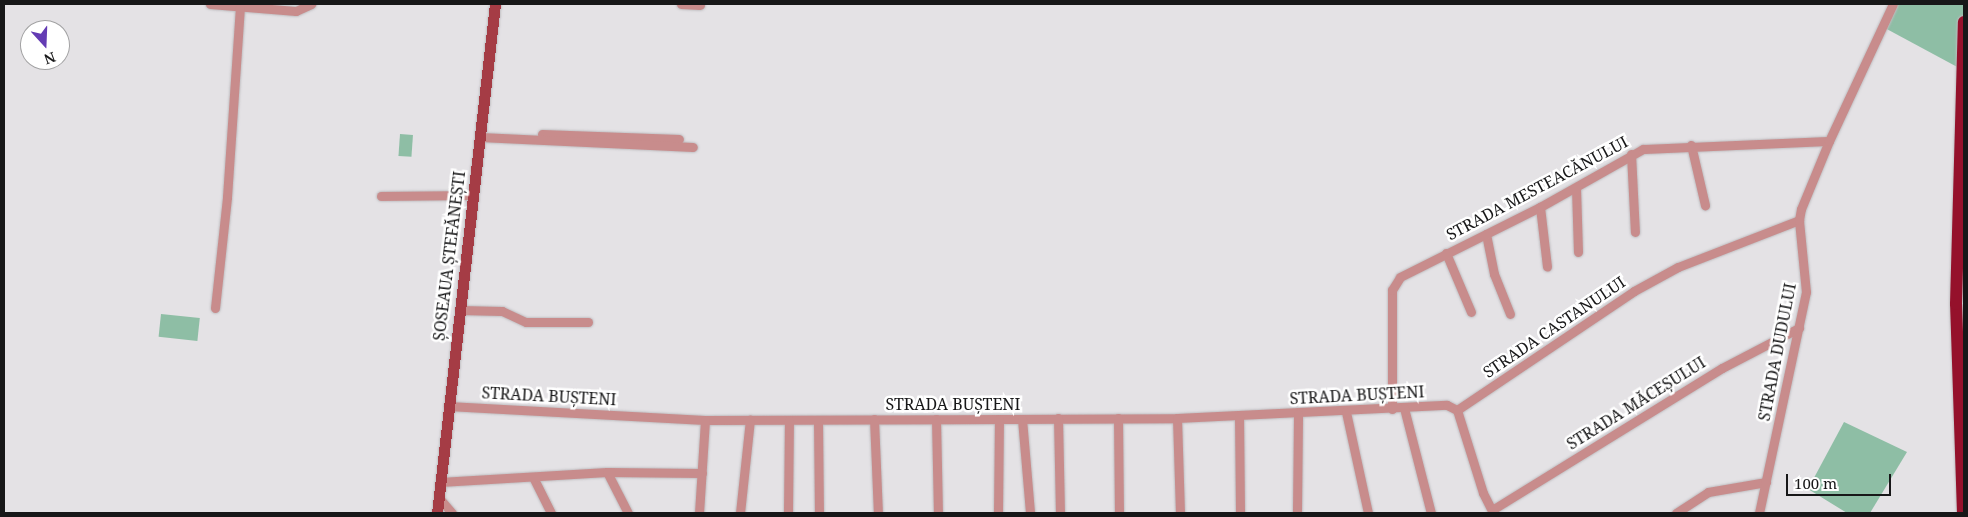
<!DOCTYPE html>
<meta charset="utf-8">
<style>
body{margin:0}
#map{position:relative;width:1968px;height:517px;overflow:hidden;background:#e4e2e5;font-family:"Noto Serif",serif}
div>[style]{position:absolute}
.green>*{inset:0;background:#8ebea5;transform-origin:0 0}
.roads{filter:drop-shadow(0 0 1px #bfbdc0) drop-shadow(0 0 1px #bfbdc0)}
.minor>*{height:9px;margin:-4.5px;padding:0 4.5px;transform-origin:4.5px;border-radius:4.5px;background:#c88c8c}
.major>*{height:11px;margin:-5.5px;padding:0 5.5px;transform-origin:5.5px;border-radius:5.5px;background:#a53c45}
.highway>*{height:12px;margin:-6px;padding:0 6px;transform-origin:6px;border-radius:6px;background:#95112b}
span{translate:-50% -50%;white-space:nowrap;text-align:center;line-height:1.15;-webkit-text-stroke:5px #fff;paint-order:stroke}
.street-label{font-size:16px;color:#171718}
.frame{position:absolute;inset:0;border:5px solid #171718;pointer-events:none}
.north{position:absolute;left:20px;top:20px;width:50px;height:50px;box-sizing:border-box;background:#fff;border:1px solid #a2a2a3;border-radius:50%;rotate:160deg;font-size:14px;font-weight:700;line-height:20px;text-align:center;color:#171718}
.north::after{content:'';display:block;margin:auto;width:18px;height:22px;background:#643cb4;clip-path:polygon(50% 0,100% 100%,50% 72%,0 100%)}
.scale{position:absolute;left:1786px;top:474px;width:105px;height:22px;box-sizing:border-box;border:2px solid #171718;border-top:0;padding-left:6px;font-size:15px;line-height:18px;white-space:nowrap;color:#171718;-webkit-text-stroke:4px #fff;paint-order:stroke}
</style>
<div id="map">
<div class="green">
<i style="clip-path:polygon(1893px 4px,1964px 4px,1961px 69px,1883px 27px)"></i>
<i style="left:400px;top:134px;width:13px;height:22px;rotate:4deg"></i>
<i style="left:161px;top:314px;width:39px;height:23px;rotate:6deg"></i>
<i style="clip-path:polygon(1844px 422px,1907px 452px,1870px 513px,1847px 513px,1808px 489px)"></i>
</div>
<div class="roads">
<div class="minor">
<i style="left:210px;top:4px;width:86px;rotate:4.7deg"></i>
<i style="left:296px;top:11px;width:17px;rotate:-25deg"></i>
<i style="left:681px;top:4px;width:19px;rotate:3deg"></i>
<i style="left:542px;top:134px;width:137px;rotate:2.1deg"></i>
<i style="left:480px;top:137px;width:213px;rotate:2.7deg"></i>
<i style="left:1691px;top:145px;width:62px;rotate:76.9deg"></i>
<i style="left:1631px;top:154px;width:78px;rotate:87.1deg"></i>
<i style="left:1576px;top:188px;width:64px;rotate:88.2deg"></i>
<i style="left:381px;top:196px;width:91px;rotate:-0.6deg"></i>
<i style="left:1540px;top:207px;width:60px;rotate:83.3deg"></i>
<i style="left:1486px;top:234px;width:41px;rotate:78.7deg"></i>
<i style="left:1494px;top:274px;width:43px;rotate:68.2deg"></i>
<i style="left:1446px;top:253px;width:64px;rotate:67deg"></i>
<i style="left:215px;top:308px;width:112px;rotate:-83.8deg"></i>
<i style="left:227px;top:197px;width:191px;rotate:-86.1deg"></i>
<i style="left:459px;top:310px;width:43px;rotate:1.3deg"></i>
<i style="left:502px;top:311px;width:26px;rotate:25deg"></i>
<i style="left:526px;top:322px;width:62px"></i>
<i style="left:448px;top:406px;width:257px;rotate:3.1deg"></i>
<i style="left:705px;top:420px;width:472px;rotate:-0.2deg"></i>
<i style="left:1177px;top:418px;width:270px;rotate:-2.8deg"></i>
<i style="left:1447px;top:405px;width:11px;rotate:27deg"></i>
<i style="left:1404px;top:408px;width:108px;rotate:75.6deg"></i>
<i style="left:1392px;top:409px;width:119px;rotate:-90deg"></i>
<i style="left:1392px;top:290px;width:15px;rotate:-58deg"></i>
<i style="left:1400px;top:277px;width:157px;rotate:-26.6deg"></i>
<i style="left:1540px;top:207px;width:118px;rotate:-29.4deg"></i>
<i style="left:1643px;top:149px;width:186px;rotate:-2.5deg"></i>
<i style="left:1457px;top:410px;width:213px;rotate:-33.9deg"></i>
<i style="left:1634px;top:291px;width:50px;rotate:-28.6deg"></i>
<i style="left:1678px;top:267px;width:130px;rotate:-21.2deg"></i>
<i style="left:1457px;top:410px;width:87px;rotate:72.6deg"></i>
<i style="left:1483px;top:493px;width:22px;rotate:63deg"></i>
<i style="left:1346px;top:412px;width:103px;rotate:77.7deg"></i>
<i style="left:1239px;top:415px;width:98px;rotate:89.4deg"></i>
<i style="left:1058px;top:418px;width:95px;rotate:88.8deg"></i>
<i style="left:1118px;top:418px;width:95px;rotate:89.4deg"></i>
<i style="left:1177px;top:418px;width:95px;rotate:88.2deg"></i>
<i style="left:874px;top:419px;width:94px;rotate:87.6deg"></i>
<i style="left:936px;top:419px;width:94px;rotate:88.8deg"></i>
<i style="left:1022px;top:419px;width:94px;rotate:85.1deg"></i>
<i style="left:818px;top:420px;width:93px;rotate:89.4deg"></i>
<i style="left:607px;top:472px;width:46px;rotate:62.9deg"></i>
<i style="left:533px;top:477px;width:40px;rotate:63.4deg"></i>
<i style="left:440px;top:482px;width:167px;rotate:-3.4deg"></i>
<i style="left:607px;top:472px;width:95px;rotate:0.6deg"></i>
<i style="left:439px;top:498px;width:20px;rotate:49deg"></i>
<i style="left:1492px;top:510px;width:270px;rotate:-31.7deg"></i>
<i style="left:1722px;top:368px;width:87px;rotate:-27.5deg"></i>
<i style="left:699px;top:513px;width:93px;rotate:-86.3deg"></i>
<i style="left:740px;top:513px;width:94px;rotate:-83.9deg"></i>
<i style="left:788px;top:513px;width:93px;rotate:-89.4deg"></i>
<i style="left:998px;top:513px;width:94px;rotate:-89.4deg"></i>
<i style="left:1297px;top:513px;width:99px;rotate:-89.4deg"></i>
<i style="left:1676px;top:513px;width:38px;rotate:-33deg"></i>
<i style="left:1708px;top:492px;width:59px;rotate:-9.8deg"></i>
<i style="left:1759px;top:513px;width:226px;rotate:-78deg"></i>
<i style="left:1806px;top:292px;width:72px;rotate:-95.6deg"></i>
<i style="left:1799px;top:220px;width:11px;rotate:-80deg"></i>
<i style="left:1801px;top:209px;width:74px;rotate:-67.6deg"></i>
<i style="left:1829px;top:141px;width:151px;rotate:-65deg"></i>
</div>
<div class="major">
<i style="left:437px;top:513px;width:512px;rotate:-83.5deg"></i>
</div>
<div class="highway">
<i style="left:1963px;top:513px;width:209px;rotate:-91.9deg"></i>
<i style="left:1956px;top:304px;width:282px;rotate:-88.4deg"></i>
</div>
</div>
<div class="street-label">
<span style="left:1537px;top:188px;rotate:-28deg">STRADA MESTEACĂNULUI</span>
<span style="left:449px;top:256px;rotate:-83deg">ȘOSEAUA ȘTEFĂNEȘTI</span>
<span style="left:1554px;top:327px;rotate:-34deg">STRADA CASTANULUI</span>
<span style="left:1777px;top:352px;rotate:-79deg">STRADA DUDULUI</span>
<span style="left:1357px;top:395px;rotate:-3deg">STRADA BUȘTENI</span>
<span style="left:549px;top:396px;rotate:3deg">STRADA BUȘTENI</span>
<span style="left:1636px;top:403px;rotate:-32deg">STRADA MĂCEȘULUI</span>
<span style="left:953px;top:404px">STRADA BUȘTENI</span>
</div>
<div class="frame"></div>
<div class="north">N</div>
<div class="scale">100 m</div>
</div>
